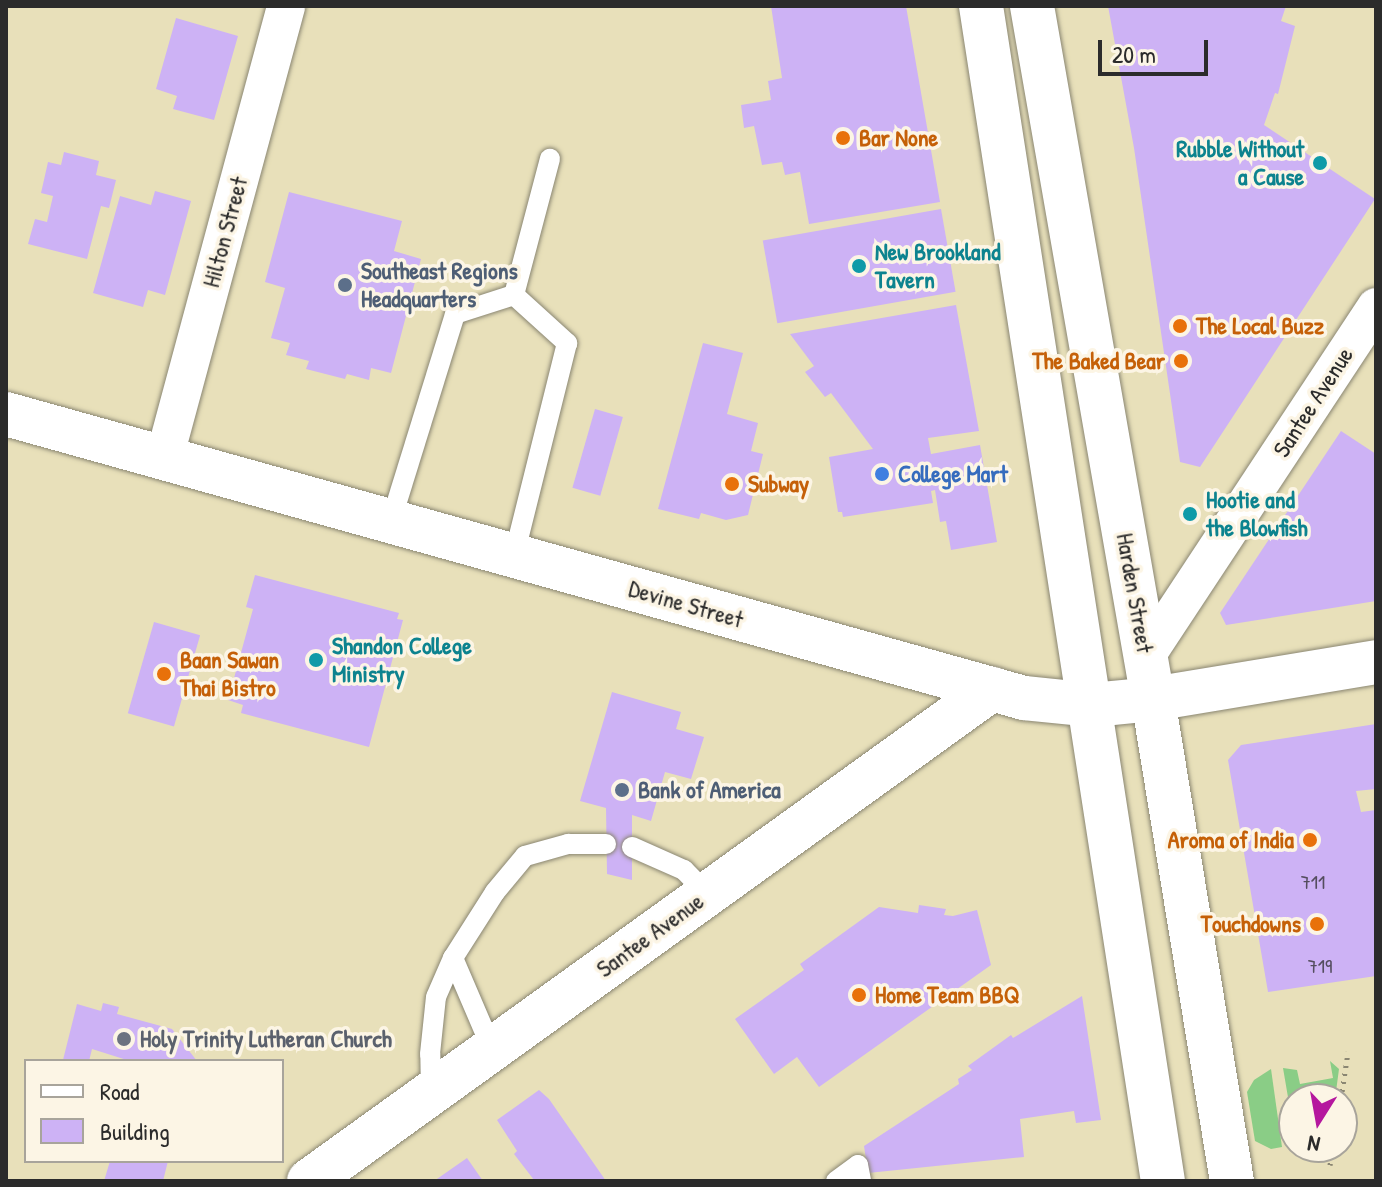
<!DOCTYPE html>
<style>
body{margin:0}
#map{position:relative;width:1382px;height:1187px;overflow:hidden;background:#e8e0ba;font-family:"Patrick Hand",sans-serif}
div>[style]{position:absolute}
.green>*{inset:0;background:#8acd86}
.building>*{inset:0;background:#cdb2f5;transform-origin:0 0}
.path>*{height:5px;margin-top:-2.5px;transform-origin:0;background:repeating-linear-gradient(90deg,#8a8672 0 2px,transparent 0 8px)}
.roads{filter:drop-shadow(0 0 2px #8a8672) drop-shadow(0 0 2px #8a8672)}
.lane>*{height:20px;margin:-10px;padding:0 10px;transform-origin:10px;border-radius:10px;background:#fff}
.street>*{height:38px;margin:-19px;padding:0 19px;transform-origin:19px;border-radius:19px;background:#fff}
.secondary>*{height:44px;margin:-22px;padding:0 22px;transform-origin:22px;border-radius:22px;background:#fff}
.dots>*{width:22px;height:22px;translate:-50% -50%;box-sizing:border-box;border:4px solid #fcf5e5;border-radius:50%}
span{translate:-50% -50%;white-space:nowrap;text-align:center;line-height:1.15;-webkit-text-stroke:7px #fcf5e5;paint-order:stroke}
.number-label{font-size:20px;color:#544d5e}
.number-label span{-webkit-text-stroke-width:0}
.food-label{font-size:24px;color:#c56008;font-weight:700}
.left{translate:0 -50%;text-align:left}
.right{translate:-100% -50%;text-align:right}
.culture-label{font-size:24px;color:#0d838f;font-weight:700}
.street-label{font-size:24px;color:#2b2b2b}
.service-label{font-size:24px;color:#4e5e75;font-weight:700}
.shop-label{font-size:24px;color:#366cbe;font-weight:700}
.worship-label{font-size:24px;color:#5b616d;font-weight:700}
.frame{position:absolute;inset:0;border:8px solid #2b2b2b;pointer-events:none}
.legend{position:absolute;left:24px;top:1059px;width:260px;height:104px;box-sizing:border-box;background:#fcf5e5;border:2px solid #a8a49b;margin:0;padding:10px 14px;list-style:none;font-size:24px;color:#2b2b2b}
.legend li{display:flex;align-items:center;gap:16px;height:40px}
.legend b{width:40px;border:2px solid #a8a49b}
.north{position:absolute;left:1278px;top:1083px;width:80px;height:80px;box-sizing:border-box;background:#fcf5e5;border:2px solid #a8a49b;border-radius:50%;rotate:191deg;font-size:22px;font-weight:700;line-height:32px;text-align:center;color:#2b2b2b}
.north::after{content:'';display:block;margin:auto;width:28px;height:36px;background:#b5179e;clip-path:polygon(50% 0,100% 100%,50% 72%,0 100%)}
.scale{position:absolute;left:1098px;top:40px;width:110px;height:36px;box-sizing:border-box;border:4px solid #2b2b2b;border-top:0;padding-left:10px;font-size:24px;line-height:28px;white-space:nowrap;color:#2b2b2b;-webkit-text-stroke:6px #fcf5e5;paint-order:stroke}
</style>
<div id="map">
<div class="green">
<i style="clip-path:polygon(1330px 1061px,1339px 1069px,1335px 1099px,1294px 1099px,1294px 1108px,1290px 1109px,1283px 1068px,1297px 1070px,1300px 1084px,1333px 1078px)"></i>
<i style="clip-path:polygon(1271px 1069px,1282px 1147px,1271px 1149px,1255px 1141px,1247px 1092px,1254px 1080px)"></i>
</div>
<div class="building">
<i style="clip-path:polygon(771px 6px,906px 6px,940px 202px,809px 224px,800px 172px,785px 175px,782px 162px,762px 165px,754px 126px,744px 128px,741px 105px,771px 100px,768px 81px,782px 78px)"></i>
<i style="clip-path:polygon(1108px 6px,1286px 6px,1281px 21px,1295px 26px,1278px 94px,1275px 93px,1264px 125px,1375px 199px,1200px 467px,1180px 462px,1134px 148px)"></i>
<i style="clip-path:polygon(176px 18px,238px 36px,214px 120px,173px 109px,177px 96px,156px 89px)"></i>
<i style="clip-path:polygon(64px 152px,99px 161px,96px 175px,116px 180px,109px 208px,101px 206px,87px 259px,28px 244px,35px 219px,47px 222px,53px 196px,41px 193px,48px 162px,61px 165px)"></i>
<i style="clip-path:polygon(155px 191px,191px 201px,165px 295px,148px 290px,143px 307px,93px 293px,120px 196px,151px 205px)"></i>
<i style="clip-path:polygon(289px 192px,402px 221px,394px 251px,421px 259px,391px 373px,371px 368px,369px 380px,347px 374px,345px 379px,306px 369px,309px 361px,286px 355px,290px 343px,271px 338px,285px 288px,265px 282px)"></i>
<i style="left:941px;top:209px;width:84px;height:181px;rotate:80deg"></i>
<i style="clip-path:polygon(956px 305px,979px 431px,928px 438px,931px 454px,980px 445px,997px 542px,951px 550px,946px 521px,940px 522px,935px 490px,931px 491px,933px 503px,843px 517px,842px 512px,838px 512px,829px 457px,873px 449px,831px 393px,825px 397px,805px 372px,814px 366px,790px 334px)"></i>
<i style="clip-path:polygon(703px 343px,743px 353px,727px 414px,758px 423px,751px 451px,763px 454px,748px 515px,726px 520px,701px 513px,699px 519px,658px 509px)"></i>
<i style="left:595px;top:409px;width:29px;height:82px;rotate:16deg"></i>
<i style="clip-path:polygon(1341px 431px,1376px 454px,1376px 601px,1226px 625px,1220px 613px)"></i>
<i style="clip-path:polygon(255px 575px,399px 613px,397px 619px,403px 620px,369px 747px,241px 713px,243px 705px,228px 700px,253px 609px,246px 607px)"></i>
<i style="left:154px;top:622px;width:48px;height:95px;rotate:16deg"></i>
<i style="clip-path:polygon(612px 692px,681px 712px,676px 729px,704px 737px,691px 779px,665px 772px,651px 821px,632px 815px,632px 880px,607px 874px,606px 808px,580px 801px)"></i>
<i style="clip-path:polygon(1376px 724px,1376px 789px,1356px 791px,1361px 812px,1376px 810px,1376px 976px,1268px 992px,1228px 760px,1241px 745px)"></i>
<i style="clip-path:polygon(919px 905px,946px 909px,944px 915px,953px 916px,977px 910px,991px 965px,819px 1087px,797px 1057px,774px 1074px,735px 1019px,804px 970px,800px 964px,879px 907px,918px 913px)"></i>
<i style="clip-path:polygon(1082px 996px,1101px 1120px,1076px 1123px,1074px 1111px,1020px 1119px,1024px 1157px,868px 1173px,864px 1146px,959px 1084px,958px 1079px,972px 1070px,968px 1066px,1011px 1035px,1013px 1038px)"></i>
<i style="clip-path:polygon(103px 1003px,119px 1007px,117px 1014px,172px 1029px,197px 1061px,130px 1061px,92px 1049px,89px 1061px,63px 1060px,77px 1004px,101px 1011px)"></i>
<i style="clip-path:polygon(539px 1090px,549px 1099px,606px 1181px,534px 1180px,514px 1154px,517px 1151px,497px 1120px)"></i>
<i style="clip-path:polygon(467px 1158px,483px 1181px,434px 1181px)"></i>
<i style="clip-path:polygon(110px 1161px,168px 1161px,163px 1181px,104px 1181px)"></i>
</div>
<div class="path">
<i style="left:1341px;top:1099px;width:48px;rotate:-81.5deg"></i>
<i style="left:1330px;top:1165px;width:18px;rotate:-81deg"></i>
</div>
<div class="roads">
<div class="lane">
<i style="left:514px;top:295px;width:72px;rotate:42.2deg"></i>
<i style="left:567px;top:343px;width:219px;rotate:104deg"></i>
<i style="left:514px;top:295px;width:141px;rotate:-75.2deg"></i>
<i style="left:391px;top:521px;width:217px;rotate:-72.8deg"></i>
<i style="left:455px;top:314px;width:62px;rotate:-17.9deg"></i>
<i style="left:632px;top:847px;width:57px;rotate:23.9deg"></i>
<i style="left:684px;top:870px;width:33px;rotate:46deg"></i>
<i style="left:453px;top:958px;width:99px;rotate:66.8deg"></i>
<i style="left:431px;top:1093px;width:39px;rotate:-91deg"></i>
<i style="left:430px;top:1054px;width:57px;rotate:-84deg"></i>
<i style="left:436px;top:997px;width:43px;rotate:-66.4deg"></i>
<i style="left:453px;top:958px;width:78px;rotate:-57.5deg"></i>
<i style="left:495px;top:892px;width:47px;rotate:-50.2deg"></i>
<i style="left:525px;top:856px;width:45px;rotate:-15.6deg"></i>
<i style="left:568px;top:844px;width:38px"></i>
<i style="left:836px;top:1181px;width:27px;rotate:-36deg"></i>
<i style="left:858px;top:1165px;width:16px;rotate:79deg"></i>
</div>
<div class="street">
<i style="left:164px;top:459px;width:469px;rotate:-74.9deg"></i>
<i style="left:1146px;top:656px;width:418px;rotate:-56.6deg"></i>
</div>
<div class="secondary">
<i style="left:981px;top:6px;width:1189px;rotate:81.2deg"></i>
<i style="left:1032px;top:6px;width:703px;rotate:80.1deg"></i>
<i style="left:1153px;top:699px;width:488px;rotate:80.7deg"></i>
<i style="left:6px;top:414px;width:1057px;rotate:15.59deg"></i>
<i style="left:1024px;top:698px;width:68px;rotate:5.9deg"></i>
<i style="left:1092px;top:705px;width:61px;rotate:-5.6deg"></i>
<i style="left:1153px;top:699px;width:226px;rotate:-9.4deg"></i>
<i style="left:309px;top:1181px;width:842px;rotate:-35.77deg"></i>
</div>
</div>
<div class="dots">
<i style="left:843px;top:138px;background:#e8710a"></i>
<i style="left:1320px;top:163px;background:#0f9aa8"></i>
<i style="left:859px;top:266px;background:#0f9aa8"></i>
<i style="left:345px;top:285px;background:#5c6f8a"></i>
<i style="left:1180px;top:326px;background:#e8710a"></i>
<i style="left:1181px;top:361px;background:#e8710a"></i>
<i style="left:882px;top:474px;background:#3f7fe0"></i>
<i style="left:732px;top:484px;background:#e8710a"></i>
<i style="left:1190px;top:514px;background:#0f9aa8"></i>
<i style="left:316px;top:660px;background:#0f9aa8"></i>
<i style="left:164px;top:674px;background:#e8710a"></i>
<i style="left:622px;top:790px;background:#5c6f8a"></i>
<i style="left:1310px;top:840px;background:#e8710a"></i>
<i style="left:1317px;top:924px;background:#e8710a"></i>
<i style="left:859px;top:995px;background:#e8710a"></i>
<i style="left:124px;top:1039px;background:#6b7280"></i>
</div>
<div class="number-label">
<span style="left:1313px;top:881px">711</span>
<span style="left:1320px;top:965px">719</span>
</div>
<div class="food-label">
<span class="left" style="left:859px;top:138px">Bar None</span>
<span class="left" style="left:1196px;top:326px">The Local Buzz</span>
<span class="right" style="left:1165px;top:361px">The Baked Bear</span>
<span class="left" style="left:748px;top:484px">Subway</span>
<span class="left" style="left:180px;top:674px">Baan Sawan<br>Thai Bistro</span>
<span class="right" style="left:1294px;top:840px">Aroma of India</span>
<span class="right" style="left:1301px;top:924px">Touchdowns</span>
<span class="left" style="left:875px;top:995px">Home Team BBQ</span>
</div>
<div class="culture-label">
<span class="right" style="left:1304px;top:163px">Rubble Without<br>a Cause</span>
<span class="left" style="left:875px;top:266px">New Brookland<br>Tavern</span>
<span class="left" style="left:1206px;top:514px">Hootie and<br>the Blowfish</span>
<span class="left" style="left:332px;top:660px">Shandon College<br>Ministry</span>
</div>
<div class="street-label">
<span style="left:225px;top:232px;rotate:-75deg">Hilton Street</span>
<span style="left:1313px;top:402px;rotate:-57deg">Santee Avenue</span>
<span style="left:1135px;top:593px;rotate:80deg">Harden Street</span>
<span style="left:686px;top:604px;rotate:16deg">Devine Street</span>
<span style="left:650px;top:935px;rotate:-36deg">Santee Avenue</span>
</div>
<div class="service-label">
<span class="left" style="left:361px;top:285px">Southeast Regions<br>Headquarters</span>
<span class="left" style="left:638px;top:790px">Bank of America</span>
</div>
<div class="shop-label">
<span class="left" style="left:898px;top:474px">College Mart</span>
</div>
<div class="worship-label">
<span class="left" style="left:140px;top:1039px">Holy Trinity Lutheran Church</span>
</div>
<div class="frame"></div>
<ul class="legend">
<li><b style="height:10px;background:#fff"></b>Road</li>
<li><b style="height:22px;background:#cdb2f5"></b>Building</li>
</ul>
<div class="north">N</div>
<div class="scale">20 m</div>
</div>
